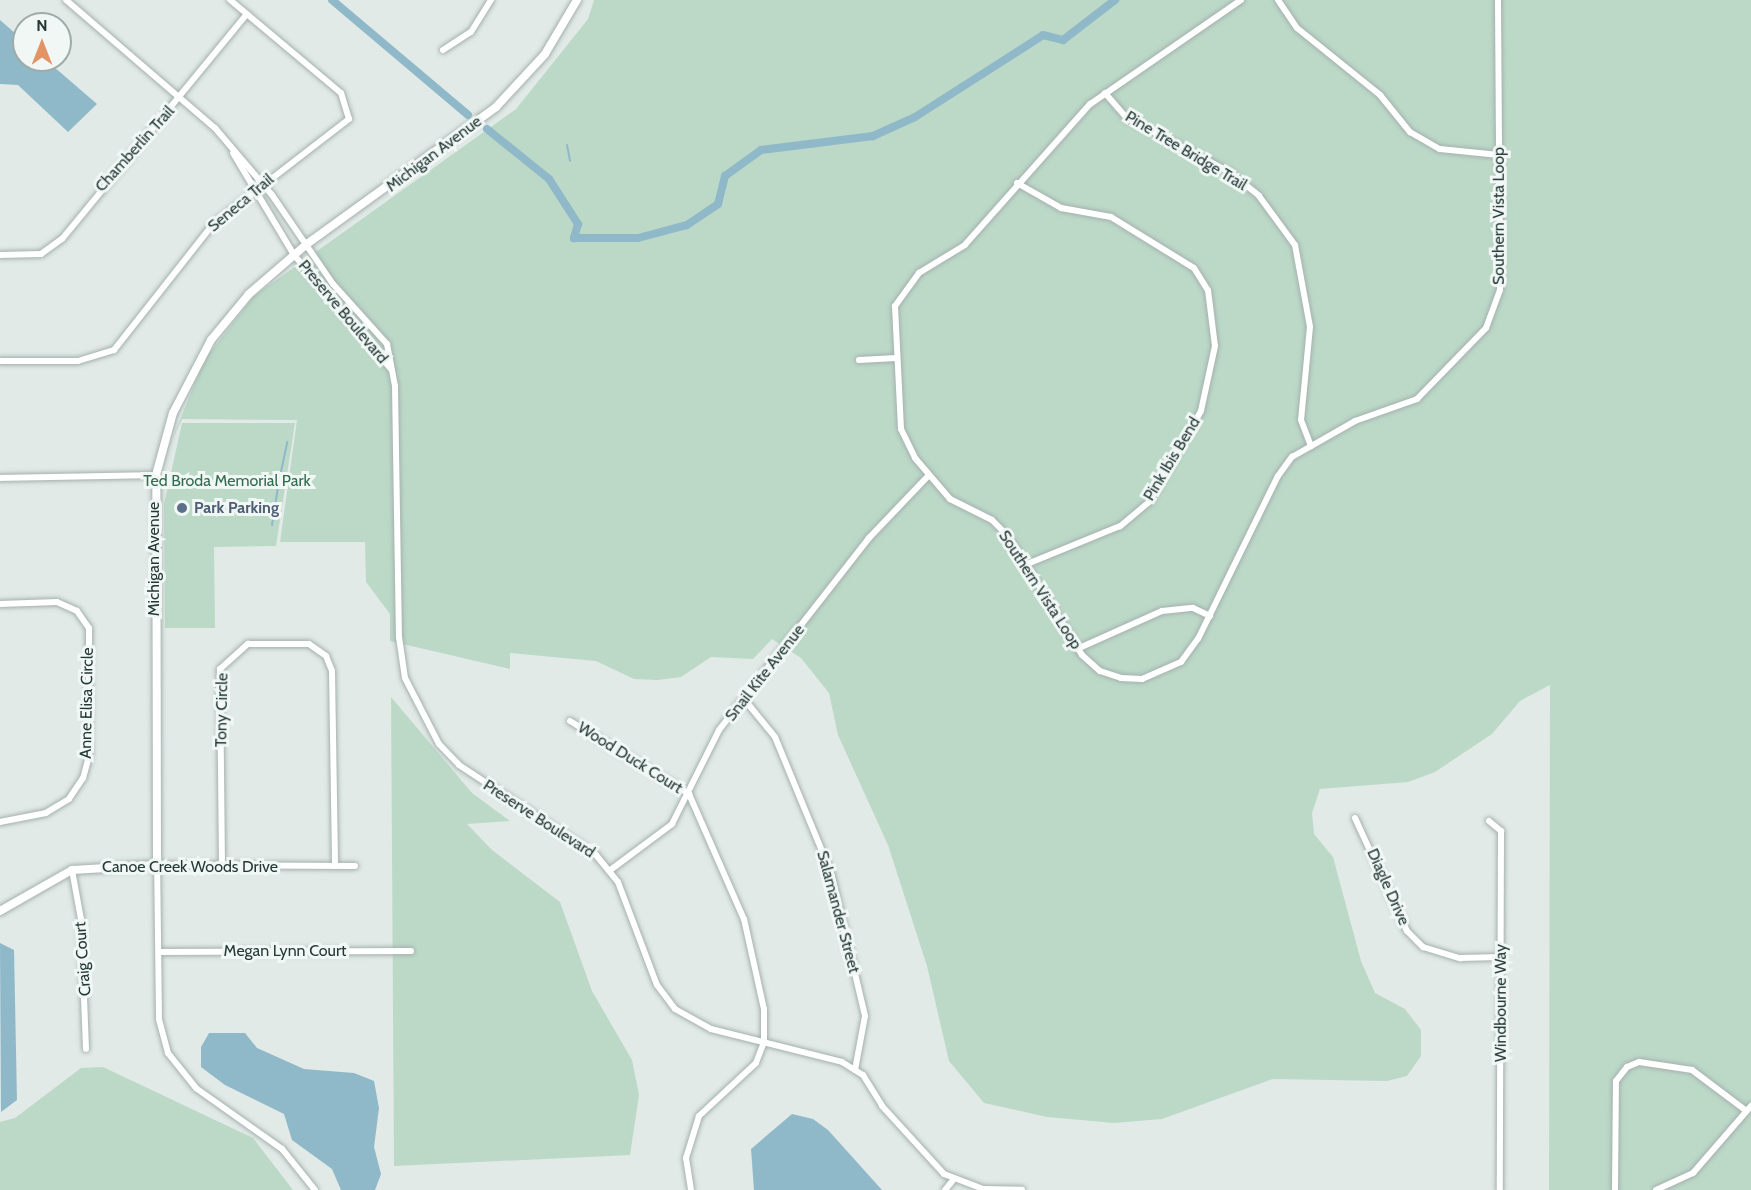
<!DOCTYPE html>
<style>
body{margin:0}
#map{position:relative;width:1751px;height:1190px;overflow:hidden;background:#e1eae7;font-family:Cabin,sans-serif}
div>[style]{position:absolute}
.green>*{inset:0;background:#bcd9c8}
.water>*{inset:0;background:#8fb9c9}
.stream>*{height:2px;margin:-1px;padding:0 1px;transform-origin:1px;border-radius:1px;background:#8fb9c9}
.canal>*{height:8px;margin:-4px;padding:0 4px;transform-origin:4px;border-radius:4px;background:#8fb9c9}
.roads{filter:drop-shadow(0 0 2px #a5b1ae) drop-shadow(0 0 2px #a5b1ae)}
.street>*{height:6px;margin:-3px;padding:0 3px;transform-origin:3px;border-radius:3px;background:#fff}
.secondary>*{height:8px;margin:-4px;padding:0 4px;transform-origin:4px;border-radius:4px;background:#fff}
.dots>*{width:16px;height:16px;translate:-50% -50%;box-sizing:border-box;border:3px solid #f1f7f5;border-radius:50%}
span{translate:-50% -50%;white-space:nowrap;text-align:center;line-height:1.15;-webkit-text-stroke:6px #f1f7f5;paint-order:stroke}
.street-label{font-size:16px;color:#243936}
.park-label{font-size:16px;color:#326b4f}
.service-label{font-size:16px;color:#4e5e75;font-weight:700}
.left{translate:0 -50%;text-align:left}
.north{position:absolute;left:12px;top:12px;width:60px;height:60px;box-sizing:border-box;background:#f1f7f5;border:2px solid #9faba9;border-radius:50%;rotate:0deg;font-size:16px;font-weight:700;line-height:24px;text-align:center;color:#243936}
.north::after{content:'';display:block;margin:auto;width:21px;height:27px;background:#e29467;clip-path:polygon(50% 0,100% 100%,50% 72%,0 100%)}
</style>
<div id="map">
<div class="green">
<i style="clip-path:polygon(594px 0,1751px 0,1751px 1190px,1549px 1190px,1550px 685px,1520px 701px,1492px 734px,1435px 772px,1408px 782px,1320px 789px,1312px 813px,1314px 834px,1333px 857px,1361px 961px,1375px 993px,1405px 1009px,1421px 1030px,1421px 1056px,1407px 1076px,1387px 1081px,1273px 1079px,1162px 1119px,1114px 1123px,1047px 1117px,984px 1103px,949px 1061px,927px 966px,888px 845px,838px 735px,829px 693px,801px 658px,772px 639px,753px 659px,711px 657px,681px 677px,658px 680px,634px 679px,596px 661px,510px 653px,510px 669px,390px 641px,390px 614px,366px 582px,365px 542px,280px 542px,297px 420px,182px 419px,172px 440px,204px 360px,254px 296px,516px 109px,588px 19px)"></i>
<i style="clip-path:polygon(182px 423px,295px 423px,276px 546px,214px 547px,215px 628px,165px 628px,164px 504px)"></i>
<i style="clip-path:polygon(391px 697px,472px 793px,510px 821px,467px 824px,492px 850px,560px 902px,592px 991px,632px 1060px,639px 1095px,630px 1155px,394px 1166px)"></i>
<i style="clip-path:polygon(103px 1067px,253px 1138px,293px 1190px,0 1190px,0 1122px,15px 1118px,81px 1068px)"></i>
</div>
<div class="water">
<i style="clip-path:polygon(0 20px,24px 41px,24px 60px,46px 60px,97px 104px,68px 132px,18px 85px,0 84px)"></i>
<i style="clip-path:polygon(0 943px,14px 950px,17px 1100px,1px 1112px)"></i>
<i style="clip-path:polygon(209px 1033px,245px 1033px,257px 1048px,304px 1069px,354px 1073px,374px 1081px,379px 1108px,374px 1147px,381px 1174px,375px 1190px,341px 1190px,332px 1169px,292px 1140px,284px 1114px,225px 1085px,201px 1067px,201px 1047px)"></i>
<i style="clip-path:polygon(792px 1114px,813px 1119px,828px 1130px,882px 1190px,754px 1190px,751px 1149px)"></i>
</div>
<div class="stream">
<i style="left:361px;top:25px;width:3px;rotate:-45deg"></i>
<i style="left:567px;top:145px;width:16px;rotate:79deg"></i>
<i style="left:195px;top:478px;width:84px;rotate:2deg"></i>
<i style="left:279px;top:481px;width:40px;rotate:-78deg"></i>
<i style="left:272px;top:525px;width:45px;rotate:-81deg"></i>
</div>
<div class="canal">
<i style="left:332px;top:0;width:178px;rotate:40.2deg"></i>
<i style="left:487px;top:129px;width:80px;rotate:38.9deg"></i>
<i style="left:549px;top:179px;width:54px;rotate:57.2deg"></i>
<i style="left:578px;top:224px;width:15px;rotate:106deg"></i>
<i style="left:574px;top:238px;width:64px"></i>
<i style="left:638px;top:238px;width:51px;rotate:-14.9deg"></i>
<i style="left:687px;top:225px;width:37px;rotate:-34deg"></i>
<i style="left:718px;top:204px;width:29px;rotate:-76deg"></i>
<i style="left:725px;top:176px;width:44px;rotate:-35.8deg"></i>
<i style="left:761px;top:150px;width:113px;rotate:-7.1deg"></i>
<i style="left:873px;top:136px;width:46px;rotate:-24.3deg"></i>
<i style="left:915px;top:117px;width:152px;rotate:-32.6deg"></i>
<i style="left:1043px;top:35px;width:21px;rotate:14deg"></i>
<i style="left:1063px;top:40px;width:66px;rotate:-37.6deg"></i>
</div>
<div class="roads">
<div class="street">
<i style="left:66px;top:0;width:196px;rotate:40.7deg"></i>
<i style="left:215px;top:128px;width:88px;rotate:49.6deg"></i>
<i style="left:272px;top:195px;width:108px;rotate:55.6deg"></i>
<i style="left:333px;top:284px;width:81px;rotate:48deg"></i>
<i style="left:387px;top:344px;width:43px;rotate:79.2deg"></i>
<i style="left:395px;top:386px;width:251px;rotate:89.1deg"></i>
<i style="left:399px;top:637px;width:41px;rotate:81.7deg"></i>
<i style="left:405px;top:678px;width:74px;rotate:62.7deg"></i>
<i style="left:439px;top:744px;width:29px;rotate:46deg"></i>
<i style="left:459px;top:765px;width:164px;rotate:33.3deg"></i>
<i style="left:596px;top:855px;width:35px;rotate:51deg"></i>
<i style="left:618px;top:882px;width:110px;rotate:69.3deg"></i>
<i style="left:657px;top:985px;width:30px;rotate:53deg"></i>
<i style="left:675px;top:1009px;width:41px;rotate:29.1deg"></i>
<i style="left:711px;top:1029px;width:135px;rotate:14.1deg"></i>
<i style="left:842px;top:1062px;width:25px;rotate:32deg"></i>
<i style="left:863px;top:1075px;width:36px;rotate:58deg"></i>
<i style="left:882px;top:1106px;width:92px;rotate:47.6deg"></i>
<i style="left:944px;top:1174px;width:42px;rotate:21deg"></i>
<i style="left:983px;top:1189px;width:39px;rotate:1deg"></i>
<i style="left:1241px;top:0;width:183px;rotate:145.4deg"></i>
<i style="left:1090px;top:104px;width:188px;rotate:131.6deg"></i>
<i style="left:965px;top:245px;width:54px;rotate:148.7deg"></i>
<i style="left:919px;top:273px;width:41px;rotate:126deg"></i>
<i style="left:895px;top:306px;width:123px;rotate:87.2deg"></i>
<i style="left:901px;top:429px;width:32px;rotate:64deg"></i>
<i style="left:915px;top:458px;width:54px;rotate:49.5deg"></i>
<i style="left:950px;top:499px;width:47px;rotate:26.6deg"></i>
<i style="left:992px;top:520px;width:23px;rotate:45deg"></i>
<i style="left:1008px;top:536px;width:140px;rotate:58.1deg"></i>
<i style="left:1082px;top:655px;width:24px;rotate:42deg"></i>
<i style="left:1100px;top:671px;width:22px;rotate:18deg"></i>
<i style="left:1121px;top:678px;width:21px;rotate:3deg"></i>
<i style="left:1142px;top:679px;width:43px;rotate:-23.6deg"></i>
<i style="left:1181px;top:662px;width:29px;rotate:-54deg"></i>
<i style="left:1198px;top:639px;width:182px;rotate:-63.9deg"></i>
<i style="left:1278px;top:476px;width:24px;rotate:-54deg"></i>
<i style="left:1292px;top:457px;width:73px;rotate:-29.7deg"></i>
<i style="left:1355px;top:421px;width:66px;rotate:-19.5deg"></i>
<i style="left:1417px;top:399px;width:99px;rotate:-45.8deg"></i>
<i style="left:1486px;top:328px;width:40px;rotate:-69.8deg"></i>
<i style="left:1500px;top:290px;width:290px;rotate:-90.4deg"></i>
<i style="left:1278px;top:0;width:34px;rotate:56deg"></i>
<i style="left:1297px;top:28px;width:107px;rotate:38.9deg"></i>
<i style="left:1380px;top:95px;width:48px;rotate:51deg"></i>
<i style="left:1410px;top:132px;width:34px;rotate:30deg"></i>
<i style="left:1440px;top:149px;width:59px;rotate:5.8deg"></i>
<i style="left:443px;top:50px;width:33px;rotate:-33deg"></i>
<i style="left:471px;top:32px;width:38px;rotate:-58deg"></i>
<i style="left:1105px;top:93px;width:33px;rotate:49deg"></i>
<i style="left:1127px;top:118px;width:118px;rotate:27.9deg"></i>
<i style="left:1231px;top:173px;width:36px;rotate:39deg"></i>
<i style="left:1259px;top:196px;width:61px;rotate:53.7deg"></i>
<i style="left:1295px;top:245px;width:83px;rotate:79.6deg"></i>
<i style="left:1310px;top:327px;width:93px;rotate:95.5deg"></i>
<i style="left:1301px;top:420px;width:28px;rotate:69deg"></i>
<i style="left:233px;top:153px;width:119px;rotate:59.1deg"></i>
<i style="left:294px;top:255px;width:150px;rotate:49.6deg"></i>
<i style="left:1017px;top:183px;width:51px;rotate:29.6deg"></i>
<i style="left:1061px;top:208px;width:51px;rotate:10.2deg"></i>
<i style="left:1111px;top:217px;width:97px;rotate:31.6deg"></i>
<i style="left:1194px;top:268px;width:26px;rotate:58deg"></i>
<i style="left:1208px;top:290px;width:56px;rotate:82.9deg"></i>
<i style="left:1215px;top:346px;width:66px;rotate:102.2deg"></i>
<i style="left:1201px;top:411px;width:105px;rotate:119.7deg"></i>
<i style="left:1149px;top:502px;width:38px;rotate:140deg"></i>
<i style="left:1120px;top:526px;width:103px;rotate:157.7deg"></i>
<i style="left:0;top:255px;width:41px;rotate:-1.4deg"></i>
<i style="left:41px;top:254px;width:26px;rotate:-36deg"></i>
<i style="left:62px;top:239px;width:291px;rotate:-50.6deg"></i>
<i style="left:859px;top:360px;width:37px;rotate:-3deg"></i>
<i style="left:0;top:361px;width:78px"></i>
<i style="left:78px;top:361px;width:38px;rotate:-17deg"></i>
<i style="left:114px;top:350px;width:160px;rotate:-51.8deg"></i>
<i style="left:213px;top:224px;width:172px;rotate:-37.7deg"></i>
<i style="left:349px;top:119px;width:27px;rotate:-107deg"></i>
<i style="left:341px;top:93px;width:145px;rotate:-140deg"></i>
<i style="left:0;top:478px;width:156px;rotate:-1.1deg"></i>
<i style="left:0;top:604px;width:57px;rotate:-2deg"></i>
<i style="left:57px;top:602px;width:22px;rotate:24deg"></i>
<i style="left:77px;top:611px;width:21px;rotate:55deg"></i>
<i style="left:89px;top:628px;width:128px;rotate:90deg"></i>
<i style="left:89px;top:756px;width:23px;rotate:105deg"></i>
<i style="left:83px;top:778px;width:25px;rotate:124deg"></i>
<i style="left:69px;top:799px;width:27px;rotate:149deg"></i>
<i style="left:46px;top:813px;width:47px;rotate:168.9deg"></i>
<i style="left:1077px;top:649px;width:93px;rotate:-24.1deg"></i>
<i style="left:1162px;top:611px;width:31px;rotate:-6deg"></i>
<i style="left:1193px;top:608px;width:19px;rotate:25deg"></i>
<i style="left:744px;top:699px;width:49px;rotate:50.8deg"></i>
<i style="left:775px;top:737px;width:147px;rotate:67.6deg"></i>
<i style="left:831px;top:873px;width:147px;rotate:76.6deg"></i>
<i style="left:865px;top:1016px;width:55px;rotate:100.5deg"></i>
<i style="left:570px;top:721px;width:140px;rotate:31.5deg"></i>
<i style="left:689px;top:794px;width:137px;rotate:66.3deg"></i>
<i style="left:744px;top:919px;width:92px;rotate:77.5deg"></i>
<i style="left:764px;top:1009px;width:33px;rotate:90deg"></i>
<i style="left:764px;top:1042px;width:22px;rotate:111deg"></i>
<i style="left:756px;top:1063px;width:78px;rotate:137.1deg"></i>
<i style="left:699px;top:1116px;width:44px;rotate:107.2deg"></i>
<i style="left:686px;top:1158px;width:32px;rotate:81deg"></i>
<i style="left:1355px;top:818px;width:124px;rotate:65.3deg"></i>
<i style="left:1407px;top:931px;width:23px;rotate:45deg"></i>
<i style="left:1423px;top:947px;width:39px;rotate:17deg"></i>
<i style="left:1460px;top:958px;width:41px;rotate:-1.4deg"></i>
<i style="left:1489px;top:821px;width:16px;rotate:40deg"></i>
<i style="left:1501px;top:831px;width:359px;rotate:90.2deg"></i>
<i style="left:222px;top:866px;width:197px;rotate:-90.6deg"></i>
<i style="left:220px;top:669px;width:38px;rotate:-42deg"></i>
<i style="left:248px;top:644px;width:61px"></i>
<i style="left:309px;top:644px;width:21px;rotate:35deg"></i>
<i style="left:326px;top:656px;width:16px;rotate:68deg"></i>
<i style="left:332px;top:671px;width:195px;rotate:89.1deg"></i>
<i style="left:72px;top:870px;width:50px;rotate:79.6deg"></i>
<i style="left:81px;top:919px;width:130px;rotate:87.8deg"></i>
<i style="left:609px;top:871px;width:79px;rotate:-36.7deg"></i>
<i style="left:672px;top:824px;width:105px;rotate:-63.4deg"></i>
<i style="left:719px;top:730px;width:244px;rotate:-52deg"></i>
<i style="left:869px;top:538px;width:87px;rotate:-46.4deg"></i>
<i style="left:159px;top:952px;width:252px;rotate:-0.2deg"></i>
<i style="left:315px;top:1190px;width:53px;rotate:-128.8deg"></i>
<i style="left:282px;top:1149px;width:105px;rotate:-144.7deg"></i>
<i style="left:196px;top:1088px;width:45px;rotate:-128.7deg"></i>
<i style="left:168px;top:1053px;width:35px;rotate:-105deg"></i>
<i style="left:159px;top:1019px;width:154px;rotate:-90.7deg"></i>
<i style="left:157px;top:865px;width:198px;rotate:0.3deg"></i>
<i style="left:945px;top:1190px;width:14px;rotate:-51deg"></i>
<i style="left:1615px;top:1190px;width:109px;rotate:-89.5deg"></i>
<i style="left:1616px;top:1081px;width:18px;rotate:-52deg"></i>
<i style="left:1627px;top:1067px;width:13px;rotate:-23deg"></i>
<i style="left:1639px;top:1062px;width:54px;rotate:8.6deg"></i>
<i style="left:1692px;top:1070px;width:66px;rotate:37deg"></i>
<i style="left:1656px;top:1190px;width:41px;rotate:-24.7deg"></i>
<i style="left:1693px;top:1173px;width:89px;rotate:-49.1deg"></i>
</div>
<div class="secondary">
<i style="left:0;top:911px;width:83px;rotate:-29.7deg"></i>
<i style="left:72px;top:870px;width:85px;rotate:-3.4deg"></i>
<i style="left:157px;top:865px;width:390px;rotate:-90.1deg"></i>
<i style="left:156px;top:475px;width:64px;rotate:-74.7deg"></i>
<i style="left:173px;top:413px;width:82px;rotate:-62.5deg"></i>
<i style="left:211px;top:340px;width:60px;rotate:-50.4deg"></i>
<i style="left:249px;top:294px;width:77px;rotate:-40.8deg"></i>
<i style="left:307px;top:244px;width:233px;rotate:-35.9deg"></i>
<i style="left:496px;top:107px;width:72px;rotate:-47.2deg"></i>
<i style="left:545px;top:54px;width:63px;rotate:-59.3deg"></i>
</div>
</div>
<div class="dots">
<i style="left:182px;top:508px;background:#5c6f8a"></i>
</div>
<div class="street-label">
<span style="left:135px;top:149px;rotate:-48deg">Chamberlin Trail</span>
<span style="left:1186px;top:151px;rotate:31deg">Pine Tree Bridge Trail</span>
<span style="left:434px;top:154px;rotate:-37deg">Michigan Avenue</span>
<span style="left:241px;top:203px;rotate:-40deg">Seneca Trail</span>
<span style="left:1499px;top:216px;rotate:-90deg">Southern Vista Loop</span>
<span style="left:343px;top:312px;rotate:50deg">Preserve Boulevard</span>
<span style="left:1172px;top:459px;rotate:-59deg">Pink Ibis Bend</span>
<span style="left:154px;top:559px;rotate:-90deg">Michigan Avenue</span>
<span style="left:1040px;top:590px;rotate:57deg">Southern Vista Loop</span>
<span style="left:765px;top:673px;rotate:-52deg">Snail Kite Avenue</span>
<span style="left:87px;top:703px;rotate:-89deg">Anne Elisa Circle</span>
<span style="left:222px;top:710px;rotate:-89deg">Tony Circle</span>
<span style="left:630px;top:758px;rotate:32deg">Wood Duck Court</span>
<span style="left:539px;top:819px;rotate:33deg">Preserve Boulevard</span>
<span style="left:190px;top:867px">Canoe Creek Woods Drive</span>
<span style="left:1388px;top:887px;rotate:66deg">Diagle Drive</span>
<span style="left:838px;top:912px;rotate:75deg">Salamander Street</span>
<span style="left:285px;top:951px">Megan Lynn Court</span>
<span style="left:83px;top:959px;rotate:-94deg">Craig Court</span>
<span style="left:1501px;top:1003px;rotate:-90deg">Windbourne Way</span>
</div>
<div class="park-label">
<span style="left:227px;top:481px">Ted Broda Memorial Park</span>
</div>
<div class="service-label">
<span class="left" style="left:194px;top:508px">Park Parking</span>
</div>
<div class="north">N</div>
</div>
